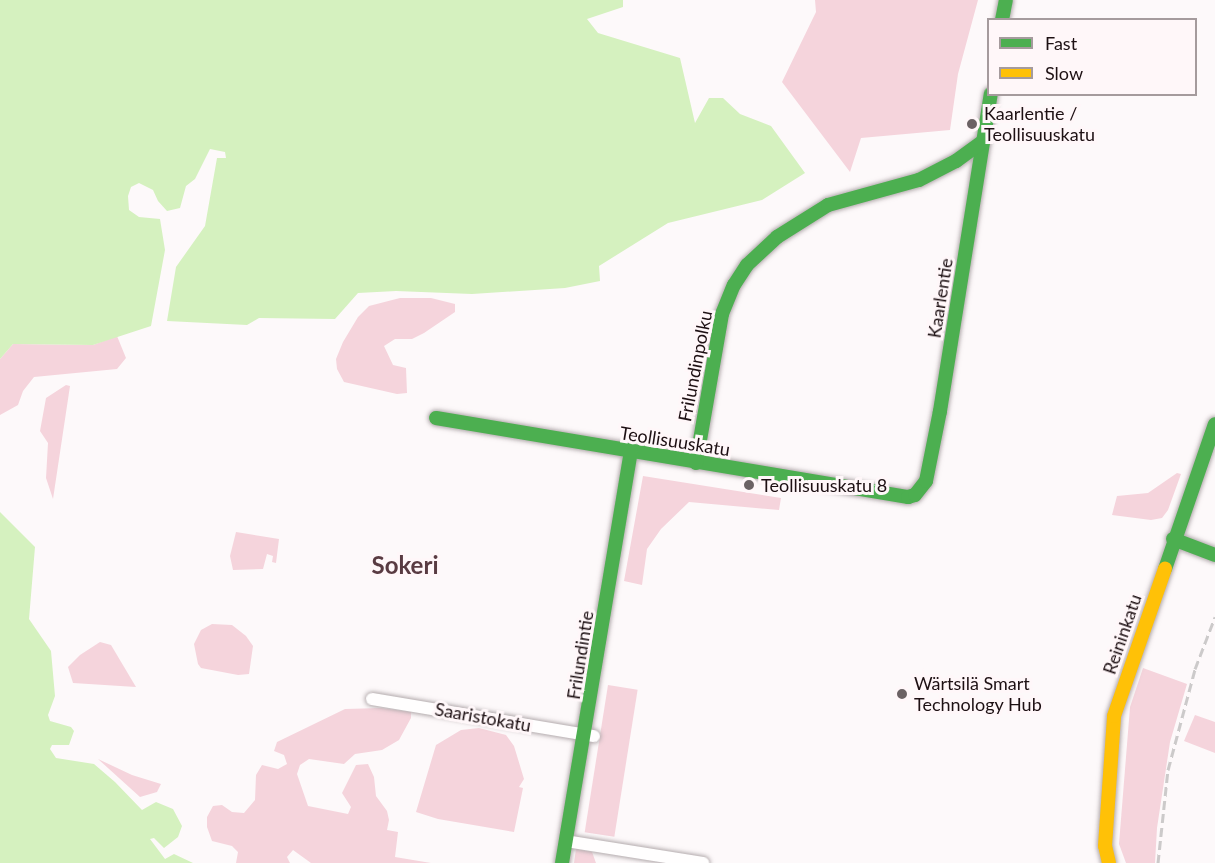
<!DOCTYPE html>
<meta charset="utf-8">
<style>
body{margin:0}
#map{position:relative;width:1215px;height:863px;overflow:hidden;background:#fdf9fa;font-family:Lato,sans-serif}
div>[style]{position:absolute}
.green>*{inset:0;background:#f5d4dc;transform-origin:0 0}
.water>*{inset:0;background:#d5f1bf}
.roads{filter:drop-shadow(0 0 2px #b4acae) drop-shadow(0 0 2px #b4acae)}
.street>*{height:12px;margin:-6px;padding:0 6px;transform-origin:6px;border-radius:6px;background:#fffefe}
.fast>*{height:14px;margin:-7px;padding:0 7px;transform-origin:7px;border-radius:7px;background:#4caf50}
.slow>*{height:14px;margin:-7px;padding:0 7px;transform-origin:7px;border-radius:7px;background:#ffc107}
.rail>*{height:3px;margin-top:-1.5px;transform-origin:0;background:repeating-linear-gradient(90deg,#cccaca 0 9px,transparent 0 13.5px)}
.dots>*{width:16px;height:16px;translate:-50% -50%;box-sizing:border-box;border:3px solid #fff7f9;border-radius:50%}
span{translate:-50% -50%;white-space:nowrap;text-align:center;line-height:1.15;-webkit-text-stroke:6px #fff7f9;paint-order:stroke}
.poi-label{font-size:18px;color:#1d1013}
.left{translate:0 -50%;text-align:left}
.street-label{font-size:18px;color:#1d1013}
.district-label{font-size:24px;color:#593b42;font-weight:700}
.legend{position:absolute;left:987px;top:18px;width:210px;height:78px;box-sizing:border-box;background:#fff7f9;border:2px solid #a59b9d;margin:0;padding:8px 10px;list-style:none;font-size:18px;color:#1d1013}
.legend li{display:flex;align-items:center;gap:12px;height:30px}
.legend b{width:30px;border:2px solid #a59b9d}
</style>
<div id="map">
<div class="green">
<i style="clip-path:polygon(815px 0,978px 0,958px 74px,950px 130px,861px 138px,850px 172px,782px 82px,816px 12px)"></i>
<i style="clip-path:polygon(400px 298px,431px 298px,455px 304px,455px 312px,424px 333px,412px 339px,395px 339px,384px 346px,393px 365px,406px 368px,407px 393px,397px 394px,344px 382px,337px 369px,336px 359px,343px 342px,358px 317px,369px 306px)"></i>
<i style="clip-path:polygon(117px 336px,126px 358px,117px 369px,34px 377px,23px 391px,18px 405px,0 415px,0 359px,13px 344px,93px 345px)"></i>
<i style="clip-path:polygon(66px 385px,70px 386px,53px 499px,46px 478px,48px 443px,40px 431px,46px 398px)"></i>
<i style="clip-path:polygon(1177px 473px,1181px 474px,1168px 510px,1162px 518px,1151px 520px,1112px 515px,1117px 496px,1148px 493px)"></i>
<i style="clip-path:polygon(643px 476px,781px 498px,779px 510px,689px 502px,661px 529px,647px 549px,642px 585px,624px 581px)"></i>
<i style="clip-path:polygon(236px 532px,279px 539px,276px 563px,272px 562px,273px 556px,267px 554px,263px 569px,233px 570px,230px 556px)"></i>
<i style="clip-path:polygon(212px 624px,232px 625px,246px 636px,253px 646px,249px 674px,238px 675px,201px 668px,198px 664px,194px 644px,201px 630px)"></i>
<i style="clip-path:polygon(100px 642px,111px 645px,136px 687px,73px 683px,68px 667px,80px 655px)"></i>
<i style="clip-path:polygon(1143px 668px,1187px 684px,1170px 742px,1157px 828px,1155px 863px,1126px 863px,1119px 844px,1130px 707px)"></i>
<i style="left:608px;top:685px;width:30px;height:149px;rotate:9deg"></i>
<i style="clip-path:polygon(381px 708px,411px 712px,411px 718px,399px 740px,382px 750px,355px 754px,344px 764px,309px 759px,300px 765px,297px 774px,308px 806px,348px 814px,351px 807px,342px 793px,356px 765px,368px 764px,374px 777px,376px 796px,387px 811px,389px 820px,387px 830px,398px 832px,395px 857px,431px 863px,311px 863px,293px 850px,287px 857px,290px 863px,236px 863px,238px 852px,232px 846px,212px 841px,207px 827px,207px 817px,213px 806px,222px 805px,232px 812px,244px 813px,255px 800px,256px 775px,262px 765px,278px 769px,287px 764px,284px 755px,274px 751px,277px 742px,345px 709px)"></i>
<i style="clip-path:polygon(1195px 715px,1215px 722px,1215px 753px,1184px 741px)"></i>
<i style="clip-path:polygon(479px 728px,506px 735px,514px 746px,524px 779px,519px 787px,523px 788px,514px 832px,438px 819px,416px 812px,436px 745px,461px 730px)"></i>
<i style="clip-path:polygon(98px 759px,132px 775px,161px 784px,157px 792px,140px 797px)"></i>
<i style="clip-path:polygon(576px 849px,592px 852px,596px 863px,574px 863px)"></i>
</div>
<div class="water">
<i style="clip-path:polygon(0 0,623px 0,623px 7px,587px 19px,598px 33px,680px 58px,695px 123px,709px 98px,723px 98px,740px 114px,771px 126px,805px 173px,762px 200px,668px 223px,599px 266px,600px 281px,565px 288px,472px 294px,396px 291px,358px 293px,335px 319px,259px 318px,247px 325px,167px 321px,176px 267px,205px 226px,217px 158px,226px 158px,225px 152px,210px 149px,195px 179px,186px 186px,180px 208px,167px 211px,158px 201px,153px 190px,139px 183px,131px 187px,128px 196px,129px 210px,139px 217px,160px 219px,165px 250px,151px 326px,93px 345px,13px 344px,0 359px)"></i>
<i style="clip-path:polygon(0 512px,35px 547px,29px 619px,51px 651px,55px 696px,48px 715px,50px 721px,71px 727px,74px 731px,69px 745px,52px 745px,50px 749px,56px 758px,94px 764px,115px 782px,142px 810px,156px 802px,173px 809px,182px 826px,178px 837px,164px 848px,154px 838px,150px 839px,165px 859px,174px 854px,193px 863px,0 863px)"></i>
</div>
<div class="roads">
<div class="street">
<i style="left:372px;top:699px;width:225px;rotate:9.5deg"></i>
<i style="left:566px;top:841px;width:139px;rotate:9.1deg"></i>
</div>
<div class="fast">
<i style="left:1002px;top:20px;width:20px;rotate:-79deg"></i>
<i style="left:436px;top:418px;width:479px;rotate:9.5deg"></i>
<i style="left:908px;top:497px;width:7px;rotate:-16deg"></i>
<i style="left:915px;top:495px;width:18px;rotate:-52deg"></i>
<i style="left:926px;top:481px;width:71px;rotate:-78.7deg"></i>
<i style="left:940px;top:411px;width:321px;rotate:-80.9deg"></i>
<i style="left:696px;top:463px;width:151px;rotate:-80.1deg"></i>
<i style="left:722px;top:314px;width:31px;rotate:-68deg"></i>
<i style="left:734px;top:285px;width:24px;rotate:-57deg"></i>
<i style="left:747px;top:265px;width:41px;rotate:-43deg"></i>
<i style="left:777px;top:237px;width:60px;rotate:-32.1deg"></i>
<i style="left:828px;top:205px;width:94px;rotate:-15.4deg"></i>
<i style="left:919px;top:180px;width:42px;rotate:-27.2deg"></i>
<i style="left:956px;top:161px;width:34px;rotate:-36deg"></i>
<i style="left:1173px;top:539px;width:45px;rotate:20.9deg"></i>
<i style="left:1165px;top:569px;width:153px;rotate:-71deg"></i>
<i style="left:562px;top:863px;width:417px;rotate:-80.5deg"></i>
</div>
<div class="slow">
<i style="left:1109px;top:863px;width:17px;rotate:-103deg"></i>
<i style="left:1105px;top:846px;width:130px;rotate:-86deg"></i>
<i style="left:1114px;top:716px;width:156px;rotate:-70.9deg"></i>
</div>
</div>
<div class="rail">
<i style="left:1158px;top:863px;width:94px;rotate:-83.9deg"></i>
<i style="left:1168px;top:770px;width:105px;rotate:-75deg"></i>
<i style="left:1195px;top:669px;width:56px;rotate:-69deg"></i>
</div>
<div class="dots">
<i style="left:972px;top:124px;background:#6b6264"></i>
<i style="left:749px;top:485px;background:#6b6264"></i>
<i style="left:902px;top:694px;background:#6b6264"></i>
</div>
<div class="poi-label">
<span class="left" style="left:984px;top:124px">Kaarlentie /<br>Teollisuuskatu</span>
<span class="left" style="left:761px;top:485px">Teollisuuskatu 8</span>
<span class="left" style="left:914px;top:694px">Wärtsilä Smart<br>Technology Hub</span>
</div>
<div class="street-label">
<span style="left:940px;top:298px;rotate:-81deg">Kaarlentie</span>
<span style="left:695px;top:366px;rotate:-79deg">Frilundinpolku</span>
<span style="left:675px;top:441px;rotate:9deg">Teollisuuskatu</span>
<span style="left:1122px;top:634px;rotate:-71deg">Reininkatu</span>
<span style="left:580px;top:655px;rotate:-81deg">Frilundintie</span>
<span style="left:483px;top:717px;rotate:10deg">Saaristokatu</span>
</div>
<div class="district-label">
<span style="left:405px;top:565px">Sokeri</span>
</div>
<ul class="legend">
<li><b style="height:8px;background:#4caf50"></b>Fast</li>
<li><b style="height:8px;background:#ffc107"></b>Slow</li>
</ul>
</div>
